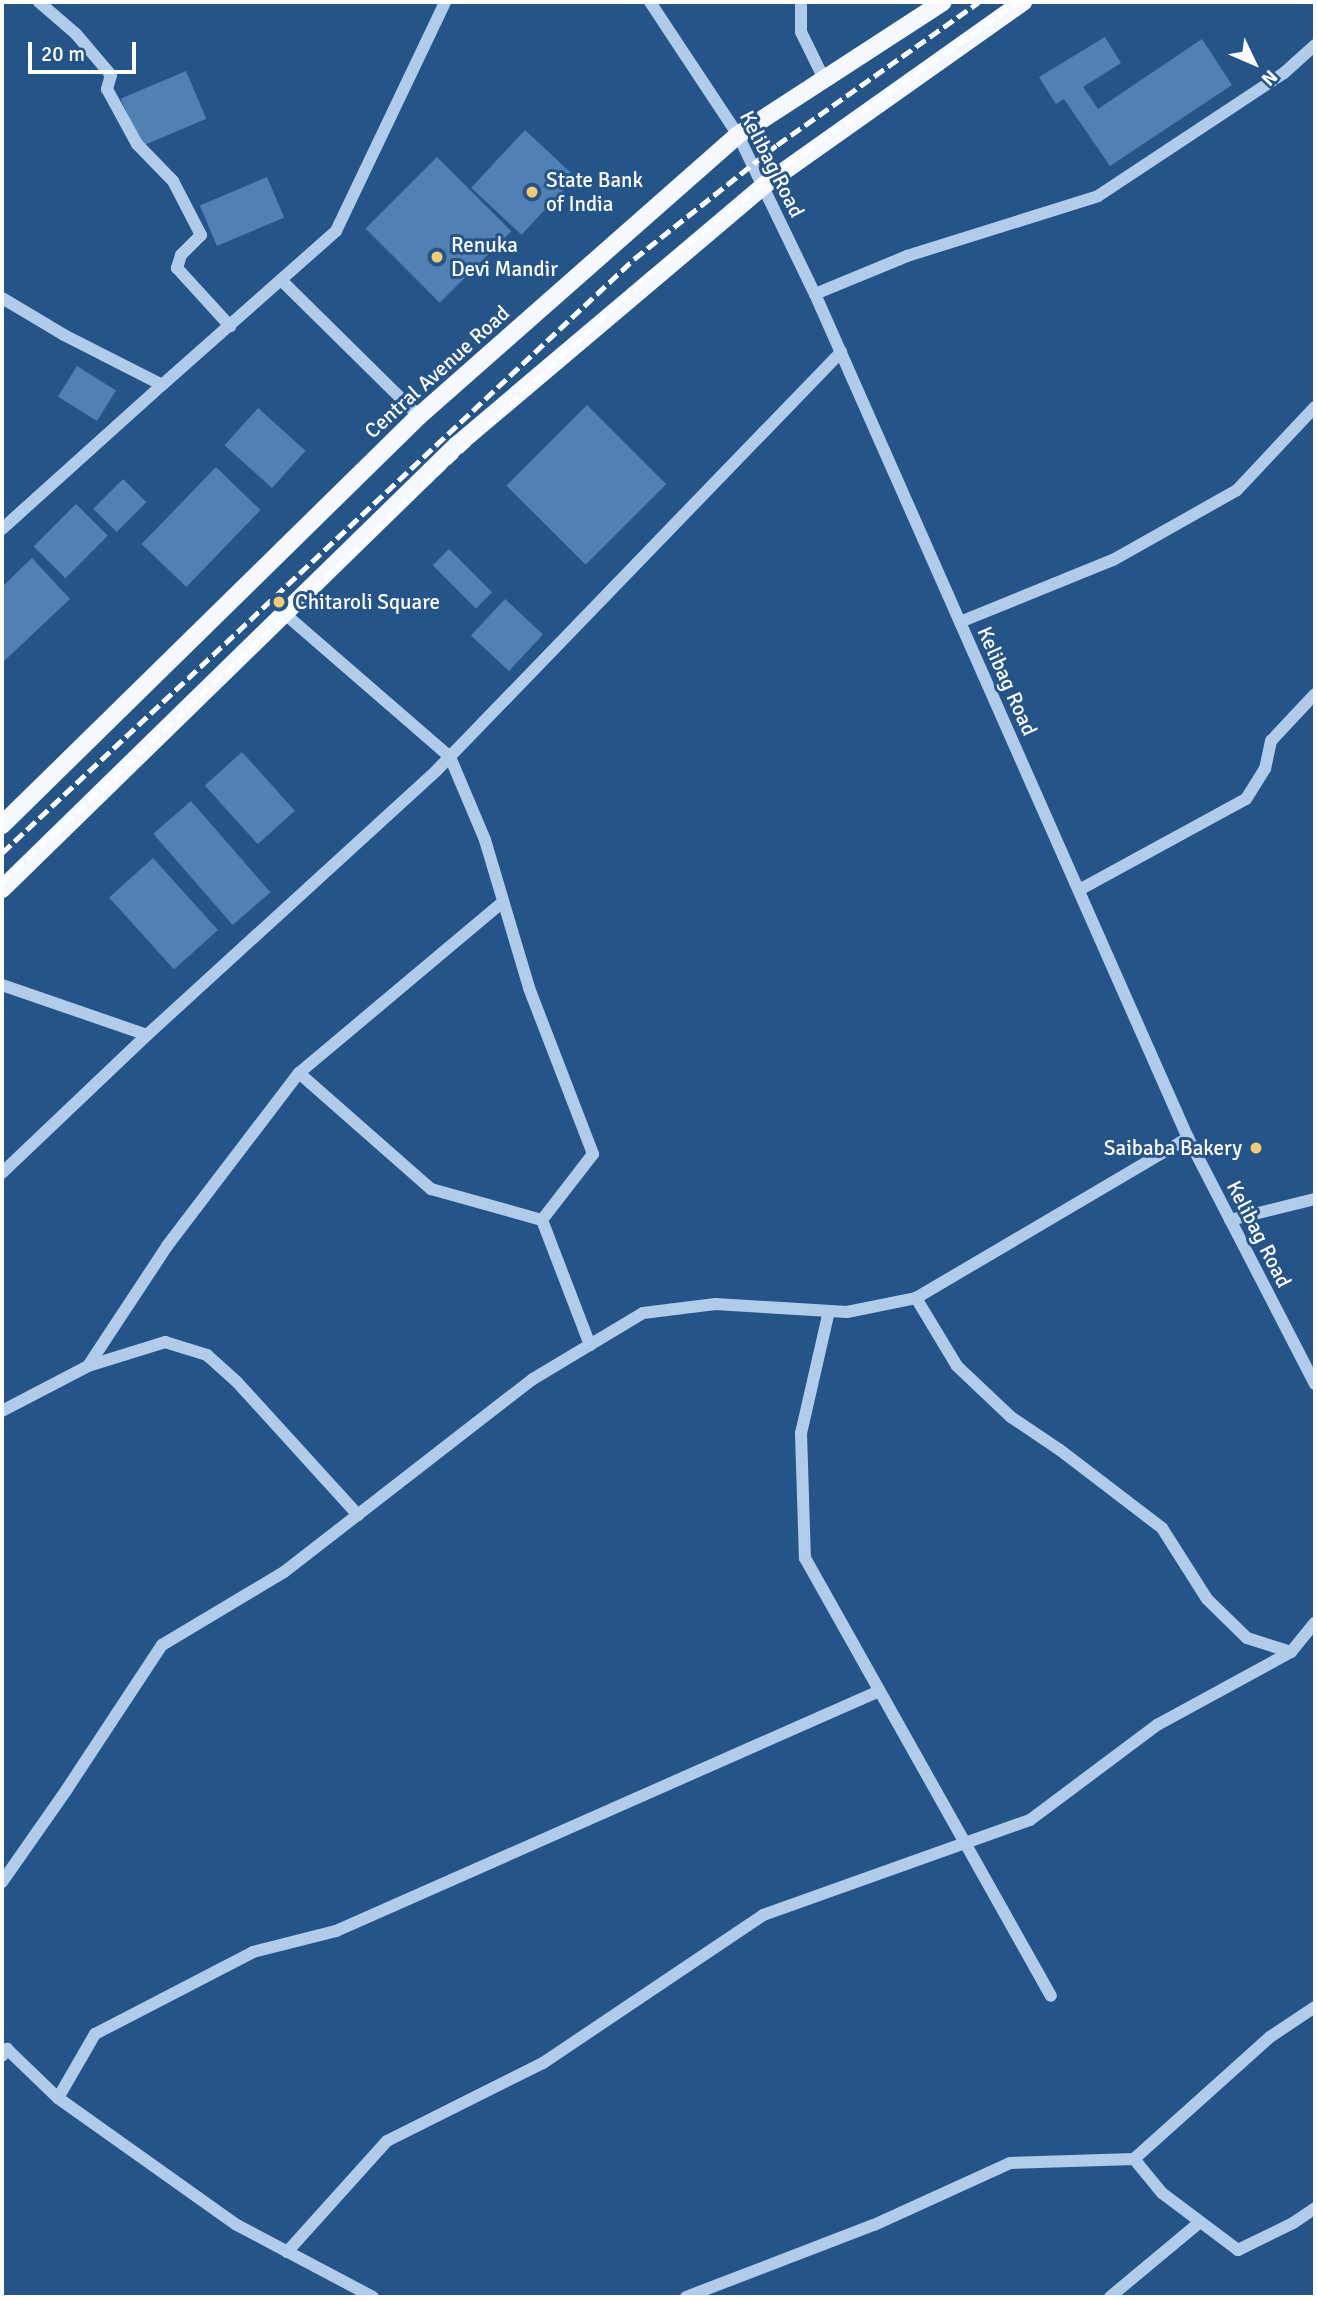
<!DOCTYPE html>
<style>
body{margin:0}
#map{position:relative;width:1317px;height:2299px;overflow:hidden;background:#255489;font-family:Signika,sans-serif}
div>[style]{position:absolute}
.building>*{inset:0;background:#5180b2;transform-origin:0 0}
.minor>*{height:12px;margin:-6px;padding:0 6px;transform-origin:6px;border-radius:6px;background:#b1ccea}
.major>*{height:18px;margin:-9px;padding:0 9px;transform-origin:9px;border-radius:9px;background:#f5f9fe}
.rail>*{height:5px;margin-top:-2.5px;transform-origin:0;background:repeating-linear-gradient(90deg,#fff 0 12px,transparent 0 17px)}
.dots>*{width:19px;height:19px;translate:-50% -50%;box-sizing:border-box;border:4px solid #255489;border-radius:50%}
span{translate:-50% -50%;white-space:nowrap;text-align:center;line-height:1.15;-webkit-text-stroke:6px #255489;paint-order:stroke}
.street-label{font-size:21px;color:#fff}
.poi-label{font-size:21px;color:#fff}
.left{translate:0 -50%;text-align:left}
.right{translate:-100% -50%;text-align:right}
.frame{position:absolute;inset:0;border:4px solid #fff;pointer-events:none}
.north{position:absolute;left:1219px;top:28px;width:70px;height:70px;-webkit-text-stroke:5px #255489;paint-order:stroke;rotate:134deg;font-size:19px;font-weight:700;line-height:28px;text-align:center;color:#fff}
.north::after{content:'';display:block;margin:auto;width:24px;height:32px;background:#fff;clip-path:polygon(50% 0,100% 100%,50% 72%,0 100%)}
.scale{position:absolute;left:28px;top:42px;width:108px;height:32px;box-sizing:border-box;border:4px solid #fff;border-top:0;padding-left:9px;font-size:21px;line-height:24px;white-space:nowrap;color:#fff;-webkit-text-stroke:5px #255489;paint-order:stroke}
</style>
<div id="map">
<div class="building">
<i style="clip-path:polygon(1105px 37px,1121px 63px,1083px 87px,1098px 109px,1202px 39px,1232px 85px,1110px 166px,1064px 99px,1056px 104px,1039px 77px)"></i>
<i style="left:186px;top:71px;width:52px;height:71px;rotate:67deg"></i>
<i style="left:525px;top:130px;width:69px;height:79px;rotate:43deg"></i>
<i style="left:437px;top:157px;width:105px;height:101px;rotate:45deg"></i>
<i style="left:267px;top:177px;width:44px;height:73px;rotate:67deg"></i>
<i style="left:77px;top:366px;width:46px;height:36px;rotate:32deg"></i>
<i style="left:587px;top:405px;width:112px;height:114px;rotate:45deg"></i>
<i style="left:258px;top:408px;width:64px;height:50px;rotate:42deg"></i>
<i style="left:216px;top:467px;width:62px;height:107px;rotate:44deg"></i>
<i style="left:123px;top:479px;width:33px;height:42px;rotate:45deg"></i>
<i style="left:76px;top:504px;width:45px;height:60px;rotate:45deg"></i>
<i style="left:449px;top:549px;width:61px;height:23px;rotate:45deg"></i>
<i style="clip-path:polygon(32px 558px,70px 599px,2px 663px,2px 587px)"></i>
<i style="left:505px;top:599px;width:52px;height:50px;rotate:43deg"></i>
<i style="left:242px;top:752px;width:79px;height:50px;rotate:48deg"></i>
<i style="left:191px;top:801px;width:121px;height:50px;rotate:49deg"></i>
<i style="left:153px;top:858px;width:97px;height:59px;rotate:48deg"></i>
</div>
<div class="minor">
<i style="left:39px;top:2px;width:49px;rotate:40.9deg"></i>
<i style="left:76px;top:34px;width:54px;rotate:49.5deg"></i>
<i style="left:111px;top:75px;width:15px;rotate:106deg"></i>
<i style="left:107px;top:89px;width:63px;rotate:61.4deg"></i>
<i style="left:137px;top:144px;width:52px;rotate:45.8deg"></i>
<i style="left:173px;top:181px;width:61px;rotate:62.6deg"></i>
<i style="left:201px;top:235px;width:28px;rotate:135deg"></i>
<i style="left:181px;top:255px;width:14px;rotate:107deg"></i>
<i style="left:177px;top:268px;width:79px;rotate:47.6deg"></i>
<i style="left:650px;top:2px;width:159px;rotate:56.5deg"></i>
<i style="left:738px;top:135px;width:177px;rotate:64.2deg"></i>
<i style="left:815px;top:294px;width:923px;rotate:66.16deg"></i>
<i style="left:1188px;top:1138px;width:277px;rotate:62.7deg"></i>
<i style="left:801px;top:2px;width:30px;rotate:90deg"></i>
<i style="left:801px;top:32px;width:55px;rotate:63.9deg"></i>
<i style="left:281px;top:280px;width:194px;rotate:44.6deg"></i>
<i style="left:815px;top:294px;width:100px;rotate:-22.4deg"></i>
<i style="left:907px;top:256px;width:200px;rotate:-17.4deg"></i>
<i style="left:1098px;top:196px;width:223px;rotate:-33.5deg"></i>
<i style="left:1284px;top:73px;width:42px;rotate:-42.1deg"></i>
<i style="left:2px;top:298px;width:72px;rotate:30.8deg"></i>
<i style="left:64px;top:335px;width:110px;rotate:27deg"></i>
<i style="left:162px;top:385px;width:232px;rotate:-41.5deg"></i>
<i style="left:336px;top:231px;width:254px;rotate:-64.5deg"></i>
<i style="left:2px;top:529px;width:215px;rotate:-42deg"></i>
<i style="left:285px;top:614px;width:218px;rotate:40.9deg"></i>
<i style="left:450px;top:757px;width:90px;rotate:67.1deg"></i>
<i style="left:485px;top:840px;width:154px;rotate:73.4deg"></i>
<i style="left:529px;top:988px;width:178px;rotate:68.9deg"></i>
<i style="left:593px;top:1154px;width:83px;rotate:127.7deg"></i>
<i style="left:542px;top:1220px;width:134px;rotate:69deg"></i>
<i style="left:960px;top:622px;width:165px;rotate:-22.1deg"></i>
<i style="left:1113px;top:560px;width:142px;rotate:-29.4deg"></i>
<i style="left:1237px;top:490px;width:114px;rotate:-46.8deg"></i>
<i style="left:1079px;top:890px;width:190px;rotate:-28.6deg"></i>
<i style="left:1246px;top:799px;width:36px;rotate:-58deg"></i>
<i style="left:1265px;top:769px;width:29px;rotate:-78deg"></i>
<i style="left:1271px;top:741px;width:64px;rotate:-46.9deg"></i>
<i style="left:2px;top:985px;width:153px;rotate:19deg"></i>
<i style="left:299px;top:1073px;width:176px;rotate:41.3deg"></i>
<i style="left:431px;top:1189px;width:115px;rotate:15.6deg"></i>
<i style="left:2px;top:1173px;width:200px;rotate:-43.6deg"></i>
<i style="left:147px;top:1035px;width:391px;rotate:-42.4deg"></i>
<i style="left:436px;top:771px;width:583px;rotate:-45.97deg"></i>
<i style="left:1230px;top:1220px;width:88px;rotate:-13.9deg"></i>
<i style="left:916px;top:1298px;width:316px;rotate:-30.5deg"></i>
<i style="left:829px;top:1311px;width:125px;rotate:102.9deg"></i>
<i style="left:801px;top:1433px;width:125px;rotate:88.2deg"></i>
<i style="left:805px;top:1558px;width:502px;rotate:60.68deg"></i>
<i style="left:88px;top:1366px;width:81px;rotate:-17.3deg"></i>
<i style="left:165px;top:1342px;width:44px;rotate:17.2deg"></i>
<i style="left:207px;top:1355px;width:40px;rotate:42deg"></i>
<i style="left:237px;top:1382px;width:180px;rotate:47.7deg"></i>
<i style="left:2px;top:1411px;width:97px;rotate:-27.6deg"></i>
<i style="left:88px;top:1366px;width:144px;rotate:-56.6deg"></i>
<i style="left:167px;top:1246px;width:218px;rotate:-52.7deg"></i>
<i style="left:299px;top:1073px;width:266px;rotate:-40deg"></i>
<i style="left:2px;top:1882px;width:113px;rotate:-55deg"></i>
<i style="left:67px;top:1789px;width:173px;rotate:-56.6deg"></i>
<i style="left:162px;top:1645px;width:142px;rotate:-30.9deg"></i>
<i style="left:284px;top:1572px;width:315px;rotate:-37.8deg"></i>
<i style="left:533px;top:1379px;width:128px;rotate:-31deg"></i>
<i style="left:643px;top:1313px;width:73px;rotate:-7.1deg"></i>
<i style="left:715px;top:1304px;width:132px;rotate:3.5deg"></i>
<i style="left:847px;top:1312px;width:70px;rotate:-11.5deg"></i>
<i style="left:916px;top:1298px;width:79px;rotate:58.9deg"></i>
<i style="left:957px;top:1366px;width:74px;rotate:43.4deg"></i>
<i style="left:1011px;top:1417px;width:59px;rotate:34deg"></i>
<i style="left:1060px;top:1450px;width:128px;rotate:37.4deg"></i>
<i style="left:1162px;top:1528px;width:84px;rotate:57.6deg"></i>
<i style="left:1207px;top:1599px;width:56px;rotate:44.3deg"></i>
<i style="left:1247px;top:1638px;width:46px;rotate:17.7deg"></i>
<i style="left:1291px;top:1652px;width:38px;rotate:-51deg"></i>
<i style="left:2px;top:2056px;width:9px;rotate:-54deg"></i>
<i style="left:7px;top:2049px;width:71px;rotate:43.9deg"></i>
<i style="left:58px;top:2098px;width:219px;rotate:35.4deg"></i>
<i style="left:237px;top:2225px;width:154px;rotate:27.9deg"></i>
<i style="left:58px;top:2098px;width:74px;rotate:-60deg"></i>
<i style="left:95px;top:2034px;width:178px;rotate:-27.4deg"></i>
<i style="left:253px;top:1952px;width:86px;rotate:-14.2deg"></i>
<i style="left:336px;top:1931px;width:594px;rotate:-23.84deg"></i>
<i style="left:1134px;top:2159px;width:44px;rotate:50.5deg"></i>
<i style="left:1162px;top:2193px;width:95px;rotate:36.9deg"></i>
<i style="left:1238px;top:2250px;width:61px;rotate:-26.1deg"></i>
<i style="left:1293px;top:2223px;width:27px;rotate:-34deg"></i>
<i style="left:287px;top:2252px;width:149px;rotate:-48deg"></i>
<i style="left:387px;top:2141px;width:174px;rotate:-26.6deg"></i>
<i style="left:543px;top:2063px;width:265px;rotate:-33.9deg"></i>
<i style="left:763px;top:1915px;width:283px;rotate:-19.6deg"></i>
<i style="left:1030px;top:1820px;width:159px;rotate:-36.8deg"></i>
<i style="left:1157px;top:1725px;width:153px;rotate:-28.6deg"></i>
<i style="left:686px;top:2297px;width:201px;rotate:-21deg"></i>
<i style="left:874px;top:2225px;width:149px;rotate:-24.5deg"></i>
<i style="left:1010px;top:2163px;width:124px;rotate:-1.8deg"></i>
<i style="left:1134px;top:2159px;width:183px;rotate:-41.9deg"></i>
<i style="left:1270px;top:2037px;width:54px;rotate:-33.7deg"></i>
<i style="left:1110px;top:2297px;width:117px;rotate:-39.8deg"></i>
</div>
<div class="major">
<i style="left:2px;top:825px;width:584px;rotate:-44.45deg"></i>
<i style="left:419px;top:416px;width:425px;rotate:-41.4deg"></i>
<i style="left:738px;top:135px;width:244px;rotate:-33deg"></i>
<i style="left:2px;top:889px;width:636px;rotate:-44.3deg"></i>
<i style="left:457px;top:445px;width:401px;rotate:-40.2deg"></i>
<i style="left:763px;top:186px;width:319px;rotate:-35.3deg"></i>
</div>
<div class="rail">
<i style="left:2px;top:853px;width:867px;rotate:-43.22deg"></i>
<i style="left:634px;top:259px;width:183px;rotate:-38.6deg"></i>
<i style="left:777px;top:145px;width:247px;rotate:-35.3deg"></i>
<i style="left:2px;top:882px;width:886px;rotate:-43.22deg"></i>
<i style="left:648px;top:275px;width:181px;rotate:-38.5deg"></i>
<i style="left:790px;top:162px;width:279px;rotate:-35.1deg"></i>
</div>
<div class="dots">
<i style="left:532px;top:192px;background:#f4cb75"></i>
<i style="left:437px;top:257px;background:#f4cb75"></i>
<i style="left:279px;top:602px;background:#f4cb75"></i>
<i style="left:1256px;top:1148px;background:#f4cb75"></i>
</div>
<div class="street-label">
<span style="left:772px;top:164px;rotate:63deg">Kelibag Road</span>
<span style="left:437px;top:372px;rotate:-42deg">Central Avenue Road</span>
<span style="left:1007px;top:681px;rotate:66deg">Kelibag Road</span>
<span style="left:1259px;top:1234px;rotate:63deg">Kelibag Road</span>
</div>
<div class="poi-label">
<span class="left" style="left:546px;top:192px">State Bank<br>of India</span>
<span class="left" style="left:451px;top:257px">Renuka<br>Devi Mandir</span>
<span class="left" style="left:295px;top:602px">Chitaroli Square</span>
<span class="right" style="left:1242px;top:1148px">Saibaba Bakery</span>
</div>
<div class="frame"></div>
<div class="north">N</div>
<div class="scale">20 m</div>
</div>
